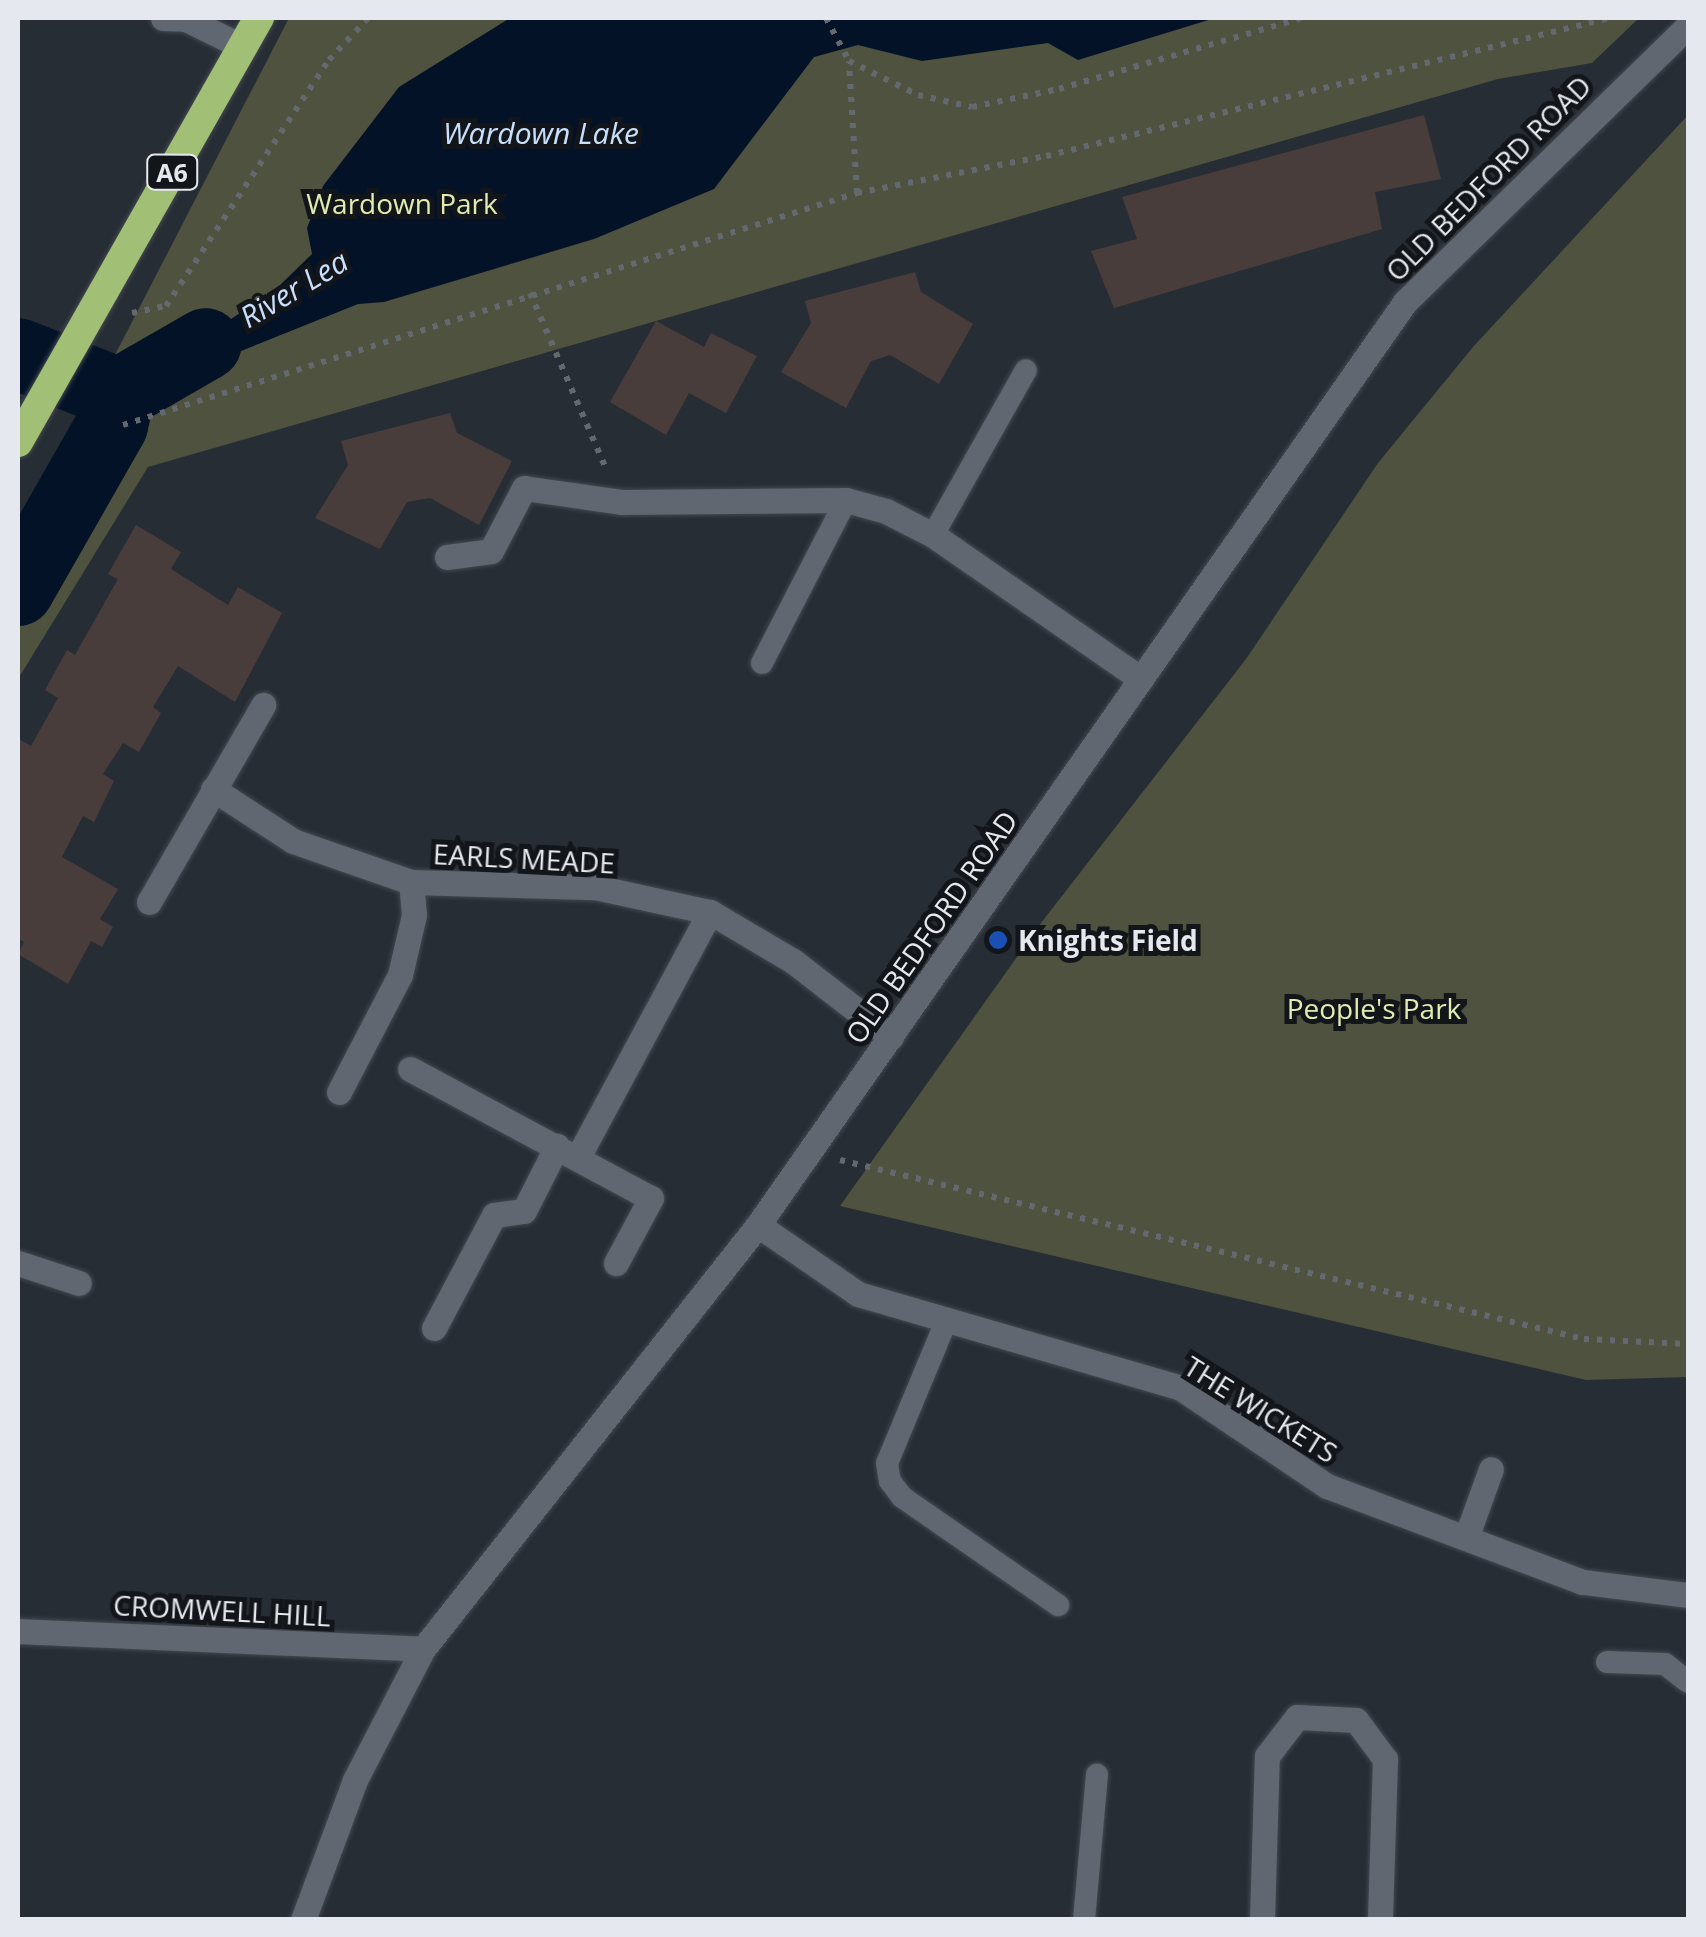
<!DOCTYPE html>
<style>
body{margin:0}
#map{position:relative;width:1706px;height:1937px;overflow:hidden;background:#272d35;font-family:"Open Sans",sans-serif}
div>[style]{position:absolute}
.green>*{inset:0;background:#4e523e}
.water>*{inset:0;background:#031227}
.river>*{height:72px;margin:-36px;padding:0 36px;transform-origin:36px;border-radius:36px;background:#031227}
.building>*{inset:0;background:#493d3b}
.path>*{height:6px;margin-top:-3px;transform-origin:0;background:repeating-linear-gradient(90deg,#646970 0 5px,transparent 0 13px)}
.roads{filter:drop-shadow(0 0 2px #43484f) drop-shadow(0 0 2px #43484f)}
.lane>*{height:22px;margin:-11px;padding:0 11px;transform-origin:11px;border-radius:11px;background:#606771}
.street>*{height:25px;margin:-12.5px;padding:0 12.5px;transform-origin:12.5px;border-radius:12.5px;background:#606771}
.highway>*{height:30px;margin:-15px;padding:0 15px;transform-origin:15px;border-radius:15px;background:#a1c076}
.dots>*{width:28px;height:28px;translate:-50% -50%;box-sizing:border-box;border:5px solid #121519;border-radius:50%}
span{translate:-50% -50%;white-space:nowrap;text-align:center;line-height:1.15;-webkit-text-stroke:10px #121519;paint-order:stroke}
.shield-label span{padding:2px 8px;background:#121519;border:2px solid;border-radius:8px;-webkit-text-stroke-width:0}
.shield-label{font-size:25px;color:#e5e9ef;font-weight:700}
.street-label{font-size:28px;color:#e5e9ef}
.park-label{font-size:28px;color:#e1ecb0}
.poi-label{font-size:28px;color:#e5e9ef;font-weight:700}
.left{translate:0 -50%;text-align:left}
.water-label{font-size:30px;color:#c9e0fd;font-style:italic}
.frame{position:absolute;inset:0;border:20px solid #e5e9ef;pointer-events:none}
</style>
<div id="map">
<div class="green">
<i style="clip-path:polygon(289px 18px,1639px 18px,1592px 63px,1498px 79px,148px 467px,18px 679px,18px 626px,96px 483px,41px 498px)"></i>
<i style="clip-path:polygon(1688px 115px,1688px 1377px,1586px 1380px,840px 1206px,1041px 923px,1246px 659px,1378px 463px,1473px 347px)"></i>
</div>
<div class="water">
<i style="clip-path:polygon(510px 18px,1215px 18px,1078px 60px,1048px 43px,922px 61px,858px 45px,814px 57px,714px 189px,594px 239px,384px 302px,358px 304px,144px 390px,123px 425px,101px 425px,137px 366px,182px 352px,277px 288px,312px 254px,307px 228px,323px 186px,399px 87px)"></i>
</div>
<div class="river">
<i style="left:18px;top:354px;width:109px;rotate:21.6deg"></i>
<i style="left:119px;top:394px;width:100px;rotate:-29.9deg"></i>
<i style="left:18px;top:590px;width:190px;rotate:-60.3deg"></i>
<i style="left:112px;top:425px;width:32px;rotate:-77deg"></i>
</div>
<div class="building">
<i style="clip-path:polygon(1424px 115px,1441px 179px,1375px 192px,1382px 229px,1114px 308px,1091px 251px,1137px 239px,1122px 197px)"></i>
<i style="clip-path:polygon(915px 272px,921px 292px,973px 324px,939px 384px,890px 355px,871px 361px,846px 408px,781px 372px,811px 323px,805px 301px)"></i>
<i style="clip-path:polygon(656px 321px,704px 347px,711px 333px,757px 356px,726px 413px,689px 393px,666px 435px,610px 402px)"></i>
<i style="clip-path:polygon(450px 413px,457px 433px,512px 461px,479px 525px,430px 498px,407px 502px,380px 549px,315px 518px,348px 465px,341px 441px)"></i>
<i style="clip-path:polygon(136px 525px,181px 552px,171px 569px,228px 605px,238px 587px,282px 613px,235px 702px,178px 666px,153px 707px,161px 713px,139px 752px,123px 743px,103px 774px,114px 781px,94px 822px,83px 816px,62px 857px,118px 889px,100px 919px,113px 927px,102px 947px,91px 941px,68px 984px,18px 954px,24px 942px,18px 938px,18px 739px,31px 746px,58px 698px,45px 690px,67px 650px,75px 655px,118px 579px,108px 574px)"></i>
</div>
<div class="path">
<i style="left:826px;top:18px;width:49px;rotate:61.9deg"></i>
<i style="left:857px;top:193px;width:132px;rotate:-93.5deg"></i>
<i style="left:849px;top:61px;width:77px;rotate:26.2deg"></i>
<i style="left:918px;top:95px;width:55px;rotate:12.5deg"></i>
<i style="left:972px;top:107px;width:89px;rotate:-11.7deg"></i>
<i style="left:1059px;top:89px;width:253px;rotate:-16.3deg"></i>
<i style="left:530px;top:293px;width:192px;rotate:66.6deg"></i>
<i style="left:132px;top:313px;width:35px;rotate:-12deg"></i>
<i style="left:166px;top:306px;width:295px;rotate:-56.5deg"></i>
<i style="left:329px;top:60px;width:57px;rotate:-47.1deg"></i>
<i style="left:123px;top:425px;width:770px;rotate:-17.54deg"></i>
<i style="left:857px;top:193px;width:193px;rotate:-11.1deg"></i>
<i style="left:1046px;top:156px;width:581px;rotate:-13.75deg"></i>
<i style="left:840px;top:1160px;width:765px;rotate:13.53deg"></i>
<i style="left:1584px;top:1339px;width:104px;rotate:2.8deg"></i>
</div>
<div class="roads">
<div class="lane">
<i style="left:933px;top:535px;width:189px;rotate:-60.6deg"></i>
<i style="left:762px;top:663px;width:183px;rotate:-62.7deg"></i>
<i style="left:947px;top:1319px;width:156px;rotate:112.6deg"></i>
<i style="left:887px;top:1463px;width:18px;rotate:81deg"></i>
<i style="left:890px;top:1481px;width:20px;rotate:53deg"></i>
<i style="left:902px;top:1497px;width:190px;rotate:34.7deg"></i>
<i style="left:1607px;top:1662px;width:58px;rotate:2deg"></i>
<i style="left:1665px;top:1664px;width:29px;rotate:38deg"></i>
<i style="left:1084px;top:1920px;width:146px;rotate:-84.9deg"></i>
</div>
<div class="street">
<i style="left:163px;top:18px;width:23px;rotate:2deg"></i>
<i style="left:186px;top:19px;width:64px;rotate:26.2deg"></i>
<i style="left:447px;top:557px;width:44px;rotate:-7.8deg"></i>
<i style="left:491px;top:551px;width:71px;rotate:-62.4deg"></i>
<i style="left:524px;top:488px;width:98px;rotate:8.2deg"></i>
<i style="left:621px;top:502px;width:225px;rotate:-0.5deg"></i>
<i style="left:846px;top:500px;width:41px;rotate:15.4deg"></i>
<i style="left:886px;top:511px;width:53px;rotate:27.1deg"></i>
<i style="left:933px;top:535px;width:253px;rotate:34.7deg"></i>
<i style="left:213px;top:789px;width:95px;rotate:33deg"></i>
<i style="left:293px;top:841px;width:125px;rotate:19.2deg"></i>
<i style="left:411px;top:882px;width:184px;rotate:1.6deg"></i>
<i style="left:595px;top:887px;width:118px;rotate:12.3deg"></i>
<i style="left:710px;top:912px;width:96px;rotate:30.6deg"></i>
<i style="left:793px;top:961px;width:124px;rotate:37.8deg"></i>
<i style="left:149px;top:902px;width:228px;rotate:-59.9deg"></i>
<i style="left:410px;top:1069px;width:273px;rotate:28.2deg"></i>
<i style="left:651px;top:1198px;width:74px;rotate:118.3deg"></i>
<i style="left:339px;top:1092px;width:132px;rotate:-62.5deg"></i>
<i style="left:400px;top:975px;width:62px;rotate:-76.9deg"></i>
<i style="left:414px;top:915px;width:33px;rotate:-95deg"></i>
<i style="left:578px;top:1157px;width:278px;rotate:-61.7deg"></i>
<i style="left:758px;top:1225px;width:121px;rotate:34.6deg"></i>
<i style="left:858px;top:1294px;width:336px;rotate:16.2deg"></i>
<i style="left:1181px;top:1388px;width:176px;rotate:33.9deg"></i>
<i style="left:1327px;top:1486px;width:273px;rotate:20.6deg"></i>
<i style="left:1583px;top:1582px;width:106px;rotate:7.1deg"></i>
<i style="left:18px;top:1263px;width:64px;rotate:18.2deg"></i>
<i style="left:434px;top:1328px;width:128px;rotate:-62deg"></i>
<i style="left:494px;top:1215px;width:30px;rotate:-8deg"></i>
<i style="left:524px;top:1211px;width:73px;rotate:-63.1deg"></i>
<i style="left:1466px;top:1538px;width:73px;rotate:-70.1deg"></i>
<i style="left:18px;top:1631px;width:405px;rotate:2.5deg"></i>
<i style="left:303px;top:1920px;width:149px;rotate:-69.6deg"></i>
<i style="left:355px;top:1780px;width:148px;rotate:-62.6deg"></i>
<i style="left:423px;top:1649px;width:540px;rotate:-51.69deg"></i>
<i style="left:758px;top:1225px;width:1127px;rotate:-54.97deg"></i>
<i style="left:1405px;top:302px;width:395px;rotate:-44.3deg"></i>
<i style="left:1262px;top:1920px;width:164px;rotate:-88.3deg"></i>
<i style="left:1267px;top:1756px;width:49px;rotate:-52.4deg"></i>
<i style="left:1297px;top:1717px;width:59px;rotate:2.9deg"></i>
<i style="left:1356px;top:1720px;width:49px;rotate:53.4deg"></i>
<i style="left:1385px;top:1759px;width:161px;rotate:91.8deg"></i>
</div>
<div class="highway">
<i style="left:18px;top:442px;width:488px;rotate:-60.4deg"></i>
</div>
</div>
<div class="dots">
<i style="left:998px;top:940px;background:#1a4fb4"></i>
</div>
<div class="shield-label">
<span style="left:172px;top:172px">A6</span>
</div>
<div class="street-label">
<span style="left:1488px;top:178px;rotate:-45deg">OLD BEDFORD ROAD</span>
<span style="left:524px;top:858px;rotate:3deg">EARLS MEADE</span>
<span style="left:931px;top:927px;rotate:-55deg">OLD BEDFORD ROAD</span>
<span style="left:1261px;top:1409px;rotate:32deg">THE WICKETS</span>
<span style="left:222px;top:1610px;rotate:3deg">CROMWELL HILL</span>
</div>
<div class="park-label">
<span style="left:402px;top:203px">Wardown Park</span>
<span style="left:1374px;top:1008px">People's Park</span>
</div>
<div class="poi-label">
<span class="left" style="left:1018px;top:940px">Knights Field</span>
</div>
<div class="water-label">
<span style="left:541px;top:133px">Wardown Lake</span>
<span style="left:294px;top:289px;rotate:-31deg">River Lea</span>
</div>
<div class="frame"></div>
</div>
